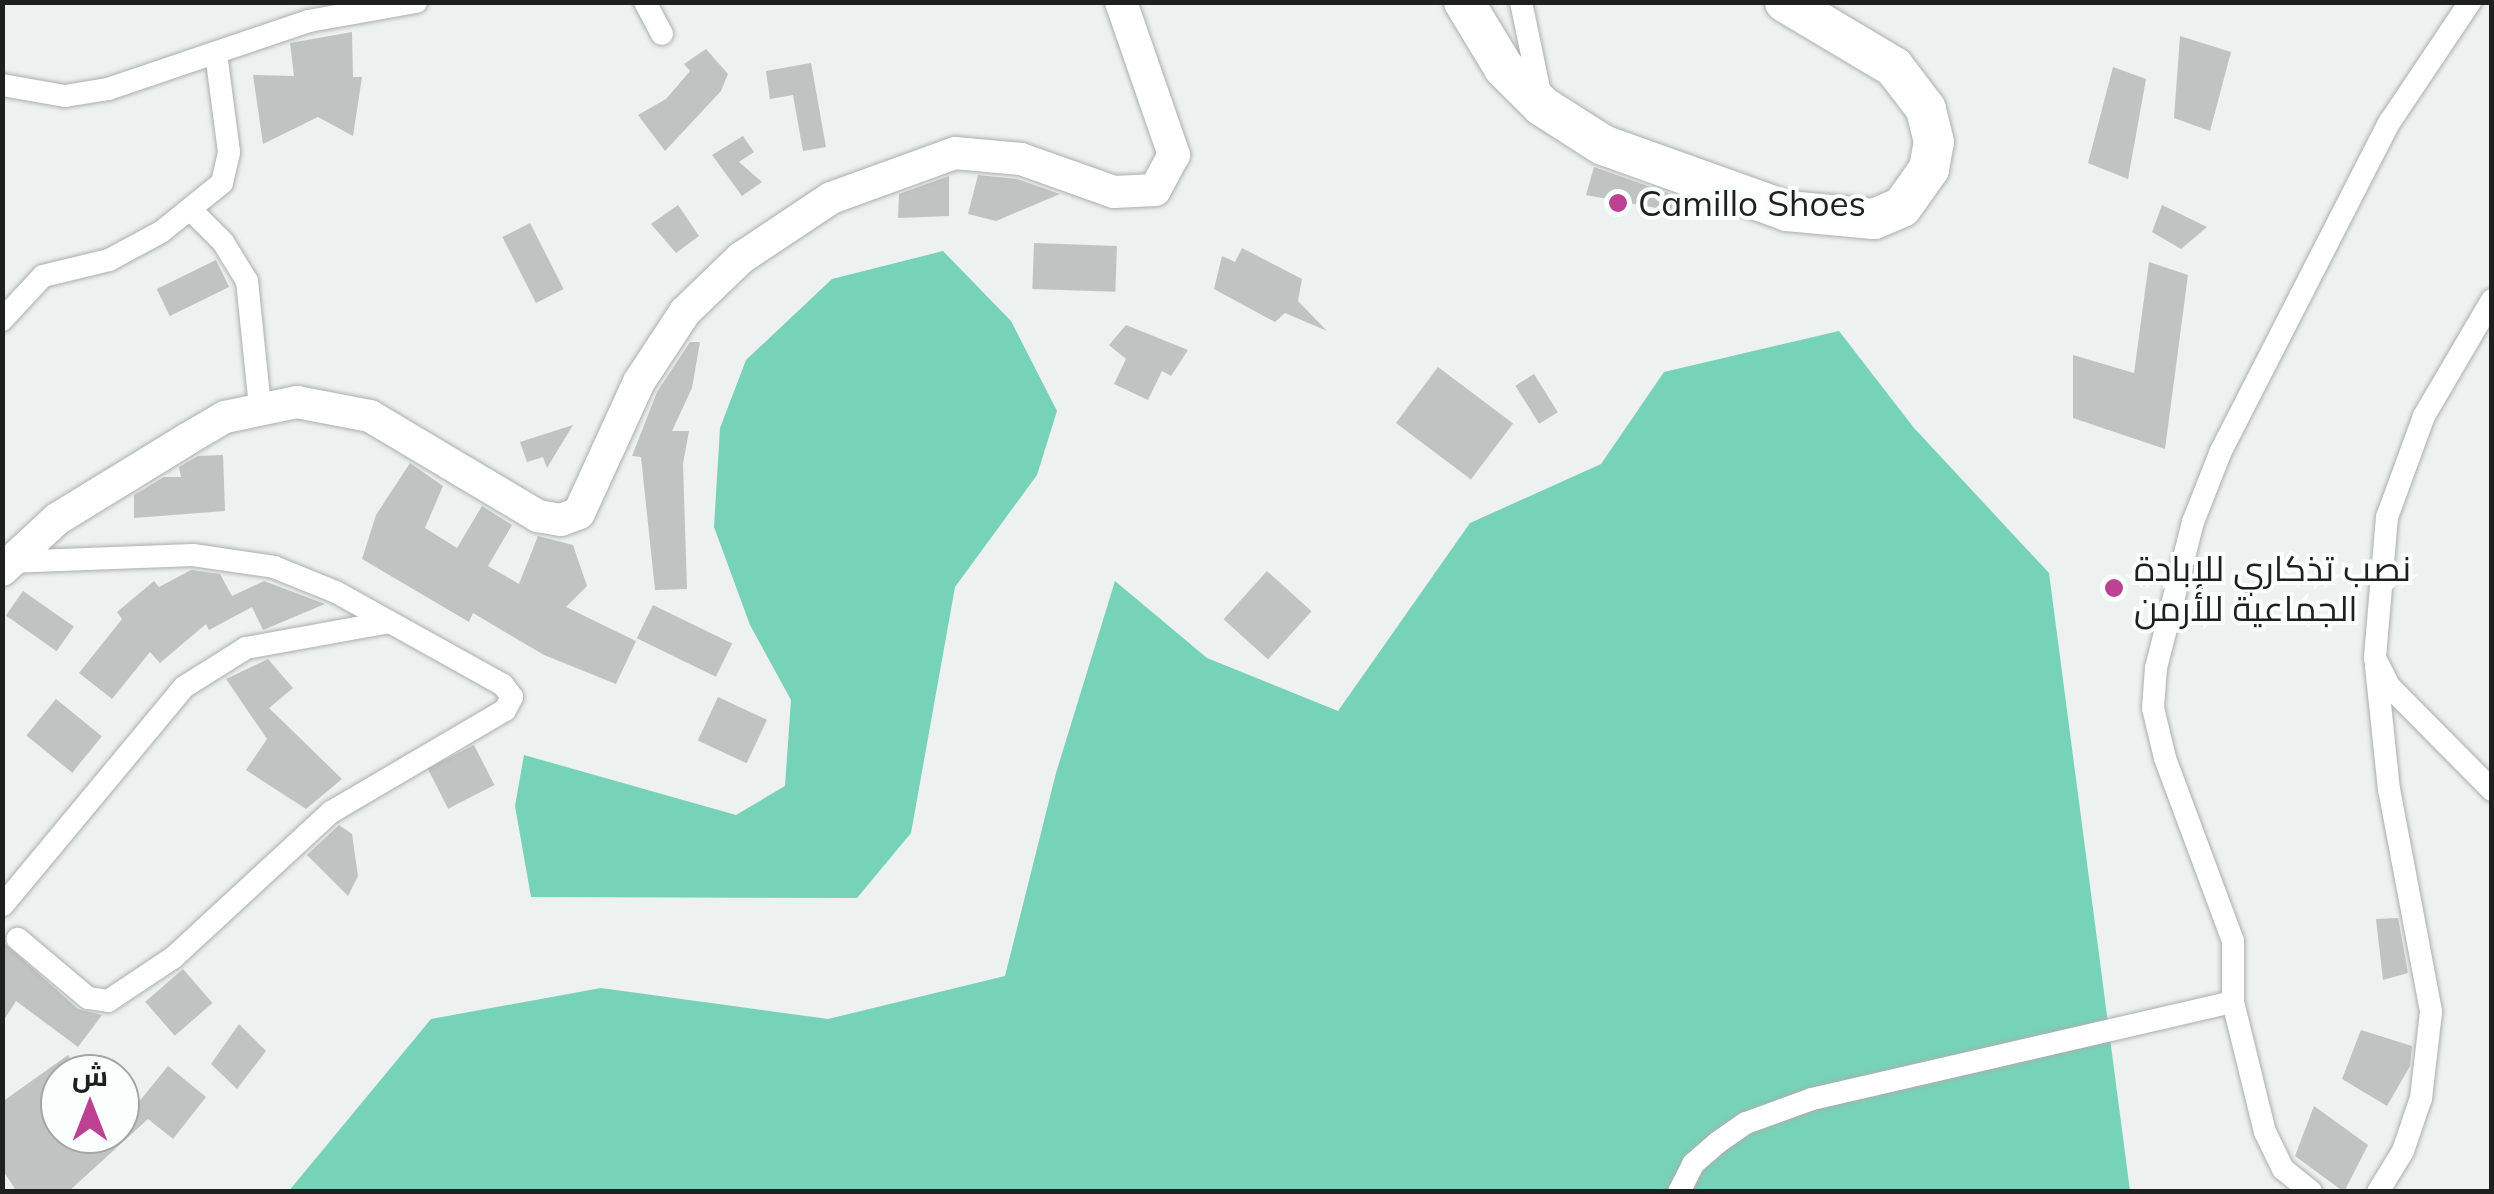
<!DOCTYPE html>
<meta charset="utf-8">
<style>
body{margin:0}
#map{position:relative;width:2494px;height:1194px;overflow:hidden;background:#edf1ef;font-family:Mulish,Cairo,sans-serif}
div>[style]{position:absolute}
.forest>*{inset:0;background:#77d3b7}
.building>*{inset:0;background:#bfc3c2;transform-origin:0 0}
.roads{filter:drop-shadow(0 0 2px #aaafad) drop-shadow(0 0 2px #aaafad)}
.street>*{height:22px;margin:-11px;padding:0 11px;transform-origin:11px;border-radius:11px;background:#fff}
.secondary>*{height:32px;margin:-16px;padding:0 16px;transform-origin:16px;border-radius:16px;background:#fff}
.highway>*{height:40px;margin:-20px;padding:0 20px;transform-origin:20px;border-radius:20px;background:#fff}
.dots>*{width:28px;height:28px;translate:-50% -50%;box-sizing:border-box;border:5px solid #fafefd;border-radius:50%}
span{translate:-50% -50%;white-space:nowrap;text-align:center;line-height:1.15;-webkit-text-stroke:8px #fafefd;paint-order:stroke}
.poi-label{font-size:35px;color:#1e201f}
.left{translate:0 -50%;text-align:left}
.frame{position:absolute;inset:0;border:5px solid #1e201f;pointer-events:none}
.north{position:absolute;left:40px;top:1054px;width:100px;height:100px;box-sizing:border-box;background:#fafefd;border:2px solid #a2a5a4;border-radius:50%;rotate:0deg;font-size:28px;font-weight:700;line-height:40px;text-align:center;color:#1e201f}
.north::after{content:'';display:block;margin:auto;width:35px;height:45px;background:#bd4191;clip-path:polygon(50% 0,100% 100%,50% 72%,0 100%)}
</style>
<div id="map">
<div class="forest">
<i style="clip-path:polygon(943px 251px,1011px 321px,1057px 411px,1037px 475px,955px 587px,911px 833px,857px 898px,531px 897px,515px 806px,524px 755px,736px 815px,785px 786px,791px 700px,750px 625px,714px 527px,720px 428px,746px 360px,832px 279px)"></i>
<i style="clip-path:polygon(1839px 331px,1914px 428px,2049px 573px,2130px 1191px,288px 1192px,431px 1019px,601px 988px,828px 1019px,1005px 976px,1056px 773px,1115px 581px,1207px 658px,1338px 711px,1470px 523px,1601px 464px,1664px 372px)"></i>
</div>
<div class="building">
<i style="clip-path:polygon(352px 32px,353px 77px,362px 77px,353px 136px,318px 117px,263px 144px,253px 75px,294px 76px,290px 43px)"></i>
<i style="clip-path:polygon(2180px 36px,2231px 52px,2210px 131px,2174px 118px)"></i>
<i style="clip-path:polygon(706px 49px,728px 74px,721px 91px,665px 151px,638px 115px,666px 99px,690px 71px,684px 64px)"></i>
<i style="clip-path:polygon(811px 63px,826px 147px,803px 151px,793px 95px,770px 99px,766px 71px)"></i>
<i style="clip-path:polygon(2113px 67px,2146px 79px,2128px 179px,2088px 163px)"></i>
<i style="clip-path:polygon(743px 136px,754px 152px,739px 162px,762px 182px,742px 196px,712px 155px)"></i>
<i style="clip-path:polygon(1594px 167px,1679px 197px,1678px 212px,1586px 195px)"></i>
<i style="clip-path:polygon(978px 175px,1017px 179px,1060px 194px,996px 221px,968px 214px)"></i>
<i style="clip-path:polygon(949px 176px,949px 216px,898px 218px,899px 194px)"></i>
<i style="clip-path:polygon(678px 205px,699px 236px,676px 253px,651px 224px)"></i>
<i style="clip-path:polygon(2162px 205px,2207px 227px,2181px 249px,2152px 232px)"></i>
<i style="left:530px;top:223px;width:74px;height:31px;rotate:63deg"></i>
<i style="left:1034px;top:243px;width:83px;height:46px;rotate:2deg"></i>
<i style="clip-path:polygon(1242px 248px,1302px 279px,1298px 301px,1327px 331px,1285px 313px,1275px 322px,1214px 289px,1222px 256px,1235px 262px)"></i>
<i style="left:216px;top:260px;width:30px;height:66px;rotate:64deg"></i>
<i style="clip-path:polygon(2149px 262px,2188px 275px,2165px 449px,2073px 418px,2073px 355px,2134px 373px)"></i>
<i style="clip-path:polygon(1126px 325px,1188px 350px,1171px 376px,1162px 371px,1148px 400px,1114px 384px,1126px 359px,1109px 345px)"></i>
<i style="clip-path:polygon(690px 342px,700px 342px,692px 388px,672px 431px,689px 431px,683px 464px,687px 589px,655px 590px,641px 457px,632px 456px,657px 392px)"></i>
<i style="left:1438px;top:367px;width:94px;height:70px;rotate:37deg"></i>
<i style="left:1534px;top:374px;width:45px;height:22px;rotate:58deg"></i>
<i style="clip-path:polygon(573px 425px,547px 468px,543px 457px,527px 462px,520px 442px)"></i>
<i style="clip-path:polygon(223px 455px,225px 511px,134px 518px,134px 495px,164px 477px,181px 477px,179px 467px,198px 456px)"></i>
<i style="clip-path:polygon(410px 463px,443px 486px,425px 528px,457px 548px,482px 506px,512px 525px,488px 566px,519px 584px,538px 536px,573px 545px,587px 586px,566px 607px,636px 641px,616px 684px,544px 655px,473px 613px,469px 622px,362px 559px,376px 515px)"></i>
<i style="clip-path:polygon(191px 570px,220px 574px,232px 596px,264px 581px,325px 604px,263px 630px,252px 607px,209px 630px,206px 624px,160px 663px,150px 652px,112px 699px,79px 673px,122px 619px,117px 612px,154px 581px,159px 587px)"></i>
<i style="left:1267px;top:571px;width:60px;height:65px;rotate:42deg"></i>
<i style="left:23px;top:591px;width:62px;height:30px;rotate:35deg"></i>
<i style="left:653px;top:605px;width:88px;height:37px;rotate:26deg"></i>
<i style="clip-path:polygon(268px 659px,293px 688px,269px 708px,342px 779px,306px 809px,246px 770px,267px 739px,226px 679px)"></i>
<i style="left:718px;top:697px;width:54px;height:48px;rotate:25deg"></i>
<i style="left:56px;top:699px;width:59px;height:47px;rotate:39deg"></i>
<i style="left:474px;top:745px;width:45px;height:52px;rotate:63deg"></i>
<i style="clip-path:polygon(339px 825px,352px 834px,358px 876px,348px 896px,307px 855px)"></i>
<i style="clip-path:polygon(2398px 918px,2408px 973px,2383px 980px,2376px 919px)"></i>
<i style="clip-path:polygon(2px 941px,78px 1009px,102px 1015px,78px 1047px,16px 1001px,2px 1023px)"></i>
<i style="left:183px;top:969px;width:45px;height:50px;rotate:49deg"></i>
<i style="clip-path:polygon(239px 1024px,266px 1051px,237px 1089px,211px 1064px)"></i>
<i style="clip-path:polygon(2361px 1030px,2412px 1046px,2410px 1066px,2387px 1106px,2342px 1079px)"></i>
<i style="clip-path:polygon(68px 1055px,82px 1074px,60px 1074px,60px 1134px,120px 1134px,120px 1125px,168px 1066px,206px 1097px,173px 1139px,148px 1119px,68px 1192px,17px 1192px,2px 1169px,2px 1102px)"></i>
<i style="clip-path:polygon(2314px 1106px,2368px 1145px,2344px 1192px,2295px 1156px)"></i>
</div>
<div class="roads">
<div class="street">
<i style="left:645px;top:2px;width:36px;rotate:62deg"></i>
<i style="left:1521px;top:2px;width:98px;rotate:78.2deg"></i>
<i style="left:2px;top:85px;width:64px;rotate:9.9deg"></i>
<i style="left:65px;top:96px;width:44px;rotate:-9.2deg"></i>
<i style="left:108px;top:89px;width:212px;rotate:-18.7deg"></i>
<i style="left:309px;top:21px;width:109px;rotate:-10.1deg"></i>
<i style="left:191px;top:210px;width:45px;rotate:45deg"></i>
<i style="left:223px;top:242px;width:46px;rotate:58.4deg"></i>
<i style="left:247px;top:281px;width:126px;rotate:84.1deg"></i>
<i style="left:2492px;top:300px;width:134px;rotate:120.4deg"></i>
<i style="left:2424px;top:416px;width:108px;rotate:110.1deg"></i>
<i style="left:2387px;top:517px;width:142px;rotate:94.9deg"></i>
<i style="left:2375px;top:658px;width:33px;rotate:63deg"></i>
<i style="left:2390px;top:687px;width:145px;rotate:45.3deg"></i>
<i style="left:2px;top:320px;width:60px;rotate:-47deg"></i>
<i style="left:43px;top:276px;width:68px;rotate:-13.6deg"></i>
<i style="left:109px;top:260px;width:59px;rotate:-28.3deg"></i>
<i style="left:161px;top:232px;width:78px;rotate:-38.8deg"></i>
<i style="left:222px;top:183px;width:32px;rotate:-77deg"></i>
<i style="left:229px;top:152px;width:100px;rotate:-97.5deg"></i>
<i style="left:8px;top:562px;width:185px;rotate:-2.2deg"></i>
<i style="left:193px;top:555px;width:82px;rotate:8.4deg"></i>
<i style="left:274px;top:567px;width:67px;rotate:22deg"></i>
<i style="left:336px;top:592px;width:191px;rotate:29.1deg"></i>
<i style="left:503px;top:685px;width:15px;rotate:53deg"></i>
<i style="left:512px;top:697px;width:15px;rotate:118deg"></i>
<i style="left:505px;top:710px;width:202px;rotate:149.6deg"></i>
<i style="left:331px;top:812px;width:214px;rotate:137.3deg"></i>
<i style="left:174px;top:957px;width:79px;rotate:146.3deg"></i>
<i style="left:108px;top:1001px;width:20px;rotate:-171deg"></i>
<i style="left:88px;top:998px;width:92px;rotate:-139.9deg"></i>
<i style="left:2376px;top:666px;width:124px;rotate:84deg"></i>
<i style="left:2389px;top:789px;width:227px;rotate:79.3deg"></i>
<i style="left:2431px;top:1012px;width:87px;rotate:96.6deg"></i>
<i style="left:2421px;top:1098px;width:56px;rotate:108.8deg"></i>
<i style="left:2403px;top:1151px;width:48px;rotate:121.4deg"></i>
<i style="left:3px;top:905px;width:283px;rotate:-50.3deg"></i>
<i style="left:184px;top:687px;width:73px;rotate:-32.2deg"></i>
<i style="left:246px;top:648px;width:145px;rotate:-10.3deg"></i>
<i style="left:2233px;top:1002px;width:134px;rotate:76.2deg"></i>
<i style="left:2265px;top:1132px;width:41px;rotate:64.1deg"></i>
<i style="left:2283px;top:1169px;width:36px;rotate:39deg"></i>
<i style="left:1679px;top:1192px;width:31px;rotate:-63deg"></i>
<i style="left:1693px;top:1164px;width:32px;rotate:-41deg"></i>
<i style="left:1717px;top:1143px;width:35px;rotate:-35deg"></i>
<i style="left:1746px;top:1123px;width:70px;rotate:-20deg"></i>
<i style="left:1812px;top:1099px;width:432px;rotate:-13deg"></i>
<i style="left:2233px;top:1002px;width:61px;rotate:-90deg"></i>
<i style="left:2233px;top:941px;width:195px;rotate:-110.4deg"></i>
<i style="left:2165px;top:758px;width:51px;rotate:-103.5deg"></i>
<i style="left:2153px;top:708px;width:40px;rotate:-85.7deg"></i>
<i style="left:2156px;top:668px;width:151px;rotate:-75.8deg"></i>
<i style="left:2193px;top:522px;width:76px;rotate:-68.5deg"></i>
<i style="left:2221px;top:451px;width:369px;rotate:-62.9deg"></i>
<i style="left:2389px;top:123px;width:146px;rotate:-56.2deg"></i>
</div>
<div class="secondary">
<i style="left:2px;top:570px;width:75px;rotate:-42.8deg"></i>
<i style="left:57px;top:519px;width:155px;rotate:-31.5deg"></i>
<i style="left:189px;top:438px;width:42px;rotate:-30.3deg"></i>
<i style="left:225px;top:417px;width:74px;rotate:-11.8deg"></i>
<i style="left:297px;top:402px;width:74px;rotate:10.9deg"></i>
<i style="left:370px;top:416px;width:196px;rotate:30.8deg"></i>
<i style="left:538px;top:516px;width:23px;rotate:10deg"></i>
<i style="left:561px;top:520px;width:19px;rotate:-21deg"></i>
<i style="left:579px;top:513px;width:144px;rotate:-65.4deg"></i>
<i style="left:639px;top:382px;width:84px;rotate:-56.7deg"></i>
<i style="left:685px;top:312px;width:78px;rotate:-44deg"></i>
<i style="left:741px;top:258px;width:108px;rotate:-33.7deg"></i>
<i style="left:831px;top:198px;width:132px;rotate:-19.9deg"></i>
<i style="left:955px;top:153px;width:66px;rotate:5.2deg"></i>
<i style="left:1021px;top:159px;width:99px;rotate:19.5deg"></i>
<i style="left:1114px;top:192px;width:41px;rotate:-2.8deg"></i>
<i style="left:1155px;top:190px;width:40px;rotate:-62deg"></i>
<i style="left:1174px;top:155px;width:162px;rotate:-109.1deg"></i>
</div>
<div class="highway">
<i style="left:1464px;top:2px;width:77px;rotate:58.8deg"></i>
<i style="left:1504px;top:68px;width:54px;rotate:45deg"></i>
<i style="left:1542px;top:106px;width:72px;rotate:32.6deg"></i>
<i style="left:1603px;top:145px;width:195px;rotate:19.7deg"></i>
<i style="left:1787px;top:211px;width:87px;rotate:5.3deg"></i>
<i style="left:1874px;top:219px;width:30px;rotate:-23deg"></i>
<i style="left:1902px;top:207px;width:47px;rotate:-54.6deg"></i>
<i style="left:1929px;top:169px;width:27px;rotate:-80deg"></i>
<i style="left:1934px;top:142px;width:34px;rotate:-104deg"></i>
<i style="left:1926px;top:109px;width:53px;rotate:-127.3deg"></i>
<i style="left:1894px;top:67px;width:127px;rotate:-149.2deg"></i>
</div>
</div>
<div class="dots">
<i style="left:1618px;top:203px;background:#bd4191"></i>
<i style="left:2114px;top:588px;background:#bd4191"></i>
</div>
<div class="poi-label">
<span class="left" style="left:1638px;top:203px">Camillo Shoes</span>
<span class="left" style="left:2134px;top:588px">نصب تذكاري للإبادة<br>الجماعية للأرمن</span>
</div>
<div class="frame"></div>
<div class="north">ش</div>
</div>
